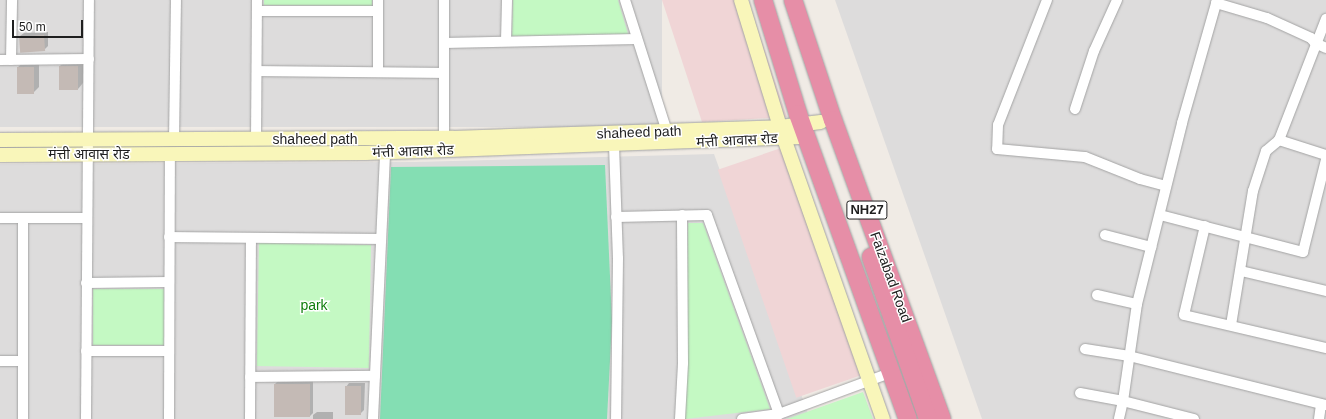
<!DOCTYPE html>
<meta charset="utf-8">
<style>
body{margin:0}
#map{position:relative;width:1326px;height:419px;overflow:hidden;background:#f0ebe5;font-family:Helvetica,"Noto Sans Devanagari",sans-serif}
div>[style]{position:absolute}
.residential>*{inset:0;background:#dddcdc;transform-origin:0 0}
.commercial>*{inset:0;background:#f0d5d6;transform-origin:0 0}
.park>*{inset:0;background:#c4f9c3;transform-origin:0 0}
.pitch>*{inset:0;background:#84deb3}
.shadow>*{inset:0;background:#0003}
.building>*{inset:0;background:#c4bab5;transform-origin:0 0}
.roads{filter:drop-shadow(0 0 1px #a3a3a3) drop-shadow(0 0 1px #a3a3a3)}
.street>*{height:10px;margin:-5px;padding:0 5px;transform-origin:5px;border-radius:5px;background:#fff}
.secondary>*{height:14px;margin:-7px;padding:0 7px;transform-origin:7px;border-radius:7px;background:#f9f6ba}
.highway>*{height:18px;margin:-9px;padding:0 9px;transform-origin:9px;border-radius:9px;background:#e68ea7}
span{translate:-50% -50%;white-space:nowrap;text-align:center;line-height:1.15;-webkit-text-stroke:3px #fff;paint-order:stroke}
.shield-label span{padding:1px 3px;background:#fff;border:1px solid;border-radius:3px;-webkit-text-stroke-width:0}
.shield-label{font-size:13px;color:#1f1f1f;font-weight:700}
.street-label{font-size:14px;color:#1f1f1f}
.park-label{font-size:14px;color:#0e7e0c}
.scale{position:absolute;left:12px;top:20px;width:71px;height:18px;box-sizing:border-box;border:2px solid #1f1f1f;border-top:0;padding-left:5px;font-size:12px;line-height:14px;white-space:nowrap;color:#1f1f1f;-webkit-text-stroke:3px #fff;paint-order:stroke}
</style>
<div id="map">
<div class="residential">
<i style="left:0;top:0;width:662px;height:127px"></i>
<i style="clip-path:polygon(835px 0,1326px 0,1326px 419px,982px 419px)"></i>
<i style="clip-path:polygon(714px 154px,810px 419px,0 419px,0 164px,414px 162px)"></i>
</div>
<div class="commercial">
<i style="clip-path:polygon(662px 0,748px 0,787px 117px,702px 122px)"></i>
<i style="left:784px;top:147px;width:241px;height:70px;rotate:71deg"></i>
</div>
<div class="park">
<i style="clip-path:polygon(264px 0,372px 0,372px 6px,264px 5px)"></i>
<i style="clip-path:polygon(513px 0,618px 0,628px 34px,512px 36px)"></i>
<i style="clip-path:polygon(688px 223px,703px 223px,770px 409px,685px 419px)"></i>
<i style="left:259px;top:243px;width:112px;height:123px;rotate:1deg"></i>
<i style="left:93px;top:289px;width:71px;height:56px"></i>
<i style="clip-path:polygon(863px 392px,873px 419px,787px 419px)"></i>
</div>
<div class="pitch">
<i style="clip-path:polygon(605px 165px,612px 321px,607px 419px,380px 419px,391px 167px)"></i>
</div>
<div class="shadow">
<i style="clip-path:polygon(48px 32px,48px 46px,44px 50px,20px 36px,24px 33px)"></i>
<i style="clip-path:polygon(66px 60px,83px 60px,83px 83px,78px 89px,60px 66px)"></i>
<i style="clip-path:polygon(24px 62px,39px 62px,39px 87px,33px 93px,18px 67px)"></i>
<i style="clip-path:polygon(279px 380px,313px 380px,313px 415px,317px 412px,333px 412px,333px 419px,313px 419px,313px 413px,310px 416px,275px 384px)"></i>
<i style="clip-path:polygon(349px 383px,365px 383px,364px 410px,360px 414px,346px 387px)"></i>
</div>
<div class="building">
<i style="left:44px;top:35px;width:16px;height:25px;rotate:86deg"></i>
<i style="left:59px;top:66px;width:19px;height:24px"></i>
<i style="left:17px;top:67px;width:17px;height:27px"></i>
<i style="left:274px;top:384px;width:36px;height:33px"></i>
<i style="left:345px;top:386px;width:16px;height:29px"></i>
</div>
<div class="roads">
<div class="street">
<i style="left:625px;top:0;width:139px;rotate:72.3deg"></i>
<i style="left:1047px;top:0;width:134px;rotate:111.4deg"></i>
<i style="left:998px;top:125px;width:24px;rotate:92deg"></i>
<i style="left:997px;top:149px;width:88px;rotate:5.2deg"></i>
<i style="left:1085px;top:157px;width:59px;rotate:21.8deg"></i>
<i style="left:1140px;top:179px;width:27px;rotate:15deg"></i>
<i style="left:1216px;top:3px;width:53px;rotate:16.4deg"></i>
<i style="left:1267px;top:18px;width:48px;rotate:24.4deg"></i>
<i style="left:1311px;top:38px;width:6px;rotate:51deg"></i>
<i style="left:1315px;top:43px;width:12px;rotate:24deg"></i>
<i style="left:257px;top:11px;width:121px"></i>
<i style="left:506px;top:41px;width:41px;rotate:-88.6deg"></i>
<i style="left:444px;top:43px;width:193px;rotate:-1.2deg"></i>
<i style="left:0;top:60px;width:89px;rotate:-0.6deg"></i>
<i style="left:11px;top:60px;width:60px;rotate:-89deg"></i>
<i style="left:257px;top:71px;width:187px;rotate:0.6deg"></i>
<i style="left:378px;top:72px;width:72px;rotate:-90deg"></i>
<i style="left:1075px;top:109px;width:61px;rotate:-71.9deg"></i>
<i style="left:1094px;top:51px;width:56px;rotate:-65.7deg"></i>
<i style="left:444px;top:138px;width:138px;rotate:-90deg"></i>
<i style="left:256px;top:140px;width:140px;rotate:-89.6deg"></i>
<i style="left:1279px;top:140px;width:49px;rotate:17.7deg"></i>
<i style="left:174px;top:141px;width:141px;rotate:-89.2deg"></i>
<i style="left:614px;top:145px;width:113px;rotate:88deg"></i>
<i style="left:618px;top:258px;width:161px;rotate:90.7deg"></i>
<i style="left:1160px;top:215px;width:148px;rotate:14.5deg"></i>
<i style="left:1303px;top:252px;width:95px;rotate:-76deg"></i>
<i style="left:616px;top:217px;width:91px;rotate:-1.3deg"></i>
<i style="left:707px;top:215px;width:212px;rotate:70.1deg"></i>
<i style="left:0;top:218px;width:87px"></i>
<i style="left:1205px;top:226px;width:91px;rotate:103.3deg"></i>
<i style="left:1184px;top:315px;width:146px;rotate:13.1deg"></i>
<i style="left:1105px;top:235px;width:48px;rotate:14.6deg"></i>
<i style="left:169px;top:237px;width:211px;rotate:0.5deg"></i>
<i style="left:1241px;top:271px;width:87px;rotate:13.2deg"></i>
<i style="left:86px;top:283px;width:83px;rotate:-0.7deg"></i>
<i style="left:1097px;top:295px;width:41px;rotate:12.7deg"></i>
<i style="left:1231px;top:325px;width:136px;rotate:-80.7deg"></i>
<i style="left:1253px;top:191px;width:42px;rotate:-72deg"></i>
<i style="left:1266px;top:151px;width:17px;rotate:-40deg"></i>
<i style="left:1279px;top:140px;width:130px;rotate:-68.8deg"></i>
<i style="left:1085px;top:349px;width:45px;rotate:9deg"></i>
<i style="left:1129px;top:356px;width:203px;rotate:14deg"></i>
<i style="left:86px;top:351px;width:83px"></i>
<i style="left:0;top:361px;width:23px"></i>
<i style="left:250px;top:377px;width:125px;rotate:-0.5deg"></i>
<i style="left:1080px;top:393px;width:44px;rotate:10.5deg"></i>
<i style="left:1123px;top:401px;width:18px;rotate:103deg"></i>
<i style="left:23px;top:419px;width:201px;rotate:-90deg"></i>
<i style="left:86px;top:419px;width:419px;rotate:-89.6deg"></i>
<i style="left:169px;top:419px;width:265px;rotate:-89.8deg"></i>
<i style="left:250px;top:419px;width:181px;rotate:-89.7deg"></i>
<i style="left:373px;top:419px;width:267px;rotate:-87.4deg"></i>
<i style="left:680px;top:419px;width:56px;rotate:-86.9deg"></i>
<i style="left:683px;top:363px;width:148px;rotate:-90.4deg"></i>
<i style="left:742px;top:419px;width:37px;rotate:-8deg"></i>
<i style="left:779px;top:414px;width:118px;rotate:-20.3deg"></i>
<i style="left:1194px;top:419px;width:73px;rotate:-165.8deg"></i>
<i style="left:1123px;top:401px;width:98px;rotate:-81.8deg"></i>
<i style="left:1137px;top:304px;width:187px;rotate:-76deg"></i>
<i style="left:1182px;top:123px;width:128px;rotate:-74.1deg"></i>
<i style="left:1319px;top:419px;width:15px;rotate:-82deg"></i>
</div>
<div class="secondary">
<i style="left:741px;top:0;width:133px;rotate:72.9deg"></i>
<i style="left:780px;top:127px;width:310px;rotate:70.6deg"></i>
<i style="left:0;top:140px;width:453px;rotate:-0.3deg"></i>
<i style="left:453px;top:138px;width:327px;rotate:-1.9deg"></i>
<i style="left:780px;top:127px;width:41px;rotate:-7deg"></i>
<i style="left:0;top:155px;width:365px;rotate:-0.3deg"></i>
<i style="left:365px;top:153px;width:442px;rotate:-2.1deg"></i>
</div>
<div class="highway">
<i style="left:763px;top:0;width:119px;rotate:72.9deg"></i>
<i style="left:798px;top:114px;width:324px;rotate:70.2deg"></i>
<i style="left:793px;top:0;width:126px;rotate:71.6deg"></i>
<i style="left:833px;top:120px;width:318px;rotate:70deg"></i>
<i style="left:871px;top:257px;width:172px;rotate:70.6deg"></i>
</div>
</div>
<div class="shield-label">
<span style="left:867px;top:210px">NH27</span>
</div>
<div class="street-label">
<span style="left:639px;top:132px;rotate:-2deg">shaheed path</span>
<span style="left:315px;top:139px">shaheed path</span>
<span style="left:737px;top:140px;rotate:-3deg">मंत्ती आवास रोड</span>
<span style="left:413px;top:151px;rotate:-2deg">मंत्ती आवास रोड</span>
<span style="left:89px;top:154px">मंत्ती आवास रोड</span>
<span style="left:891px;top:277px;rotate:70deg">Faizabad Road</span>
</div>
<div class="park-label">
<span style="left:314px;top:305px">park</span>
</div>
<div class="scale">50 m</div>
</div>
